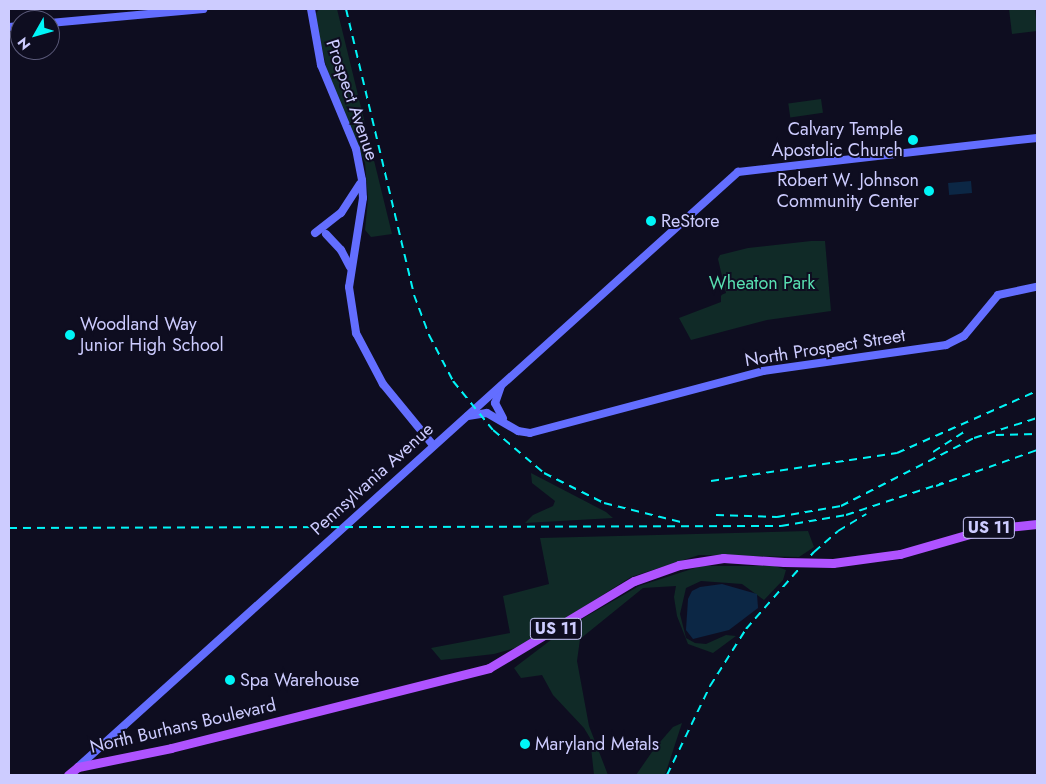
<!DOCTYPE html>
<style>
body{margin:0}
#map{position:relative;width:1046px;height:784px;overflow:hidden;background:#0e0d20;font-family:Jost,sans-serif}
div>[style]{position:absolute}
.green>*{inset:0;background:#102a27;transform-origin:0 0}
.water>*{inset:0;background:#0c2745;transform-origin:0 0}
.secondary>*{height:8px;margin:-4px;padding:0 4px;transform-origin:4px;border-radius:4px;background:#636eff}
.primary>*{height:9px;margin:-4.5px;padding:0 4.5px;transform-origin:4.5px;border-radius:4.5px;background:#af53ff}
.rail>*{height:2px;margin-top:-1px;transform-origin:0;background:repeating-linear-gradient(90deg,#00f5f7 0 8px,transparent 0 14px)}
.primary-bridge>*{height:9px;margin:-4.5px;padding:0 4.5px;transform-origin:4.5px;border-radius:4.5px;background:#af53ff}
.dots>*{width:14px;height:14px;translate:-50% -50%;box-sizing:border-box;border:2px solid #0e0d20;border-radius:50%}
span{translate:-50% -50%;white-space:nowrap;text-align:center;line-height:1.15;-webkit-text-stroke:4px #0e0d20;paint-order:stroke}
.shield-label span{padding:1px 4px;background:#0e0d20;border:1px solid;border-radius:4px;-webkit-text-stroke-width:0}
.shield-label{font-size:16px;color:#cdccff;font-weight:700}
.street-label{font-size:18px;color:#cdccff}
.poi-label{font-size:18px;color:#cdccff}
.right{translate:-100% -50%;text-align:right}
.left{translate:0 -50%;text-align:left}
.park-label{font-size:18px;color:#58dfb0}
.frame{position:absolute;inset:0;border:10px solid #cdccff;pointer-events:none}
.north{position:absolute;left:10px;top:10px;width:50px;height:50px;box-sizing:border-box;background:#0e0d20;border:1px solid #5a5979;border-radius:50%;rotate:232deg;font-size:14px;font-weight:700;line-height:20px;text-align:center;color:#cdccff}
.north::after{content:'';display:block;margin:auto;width:18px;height:22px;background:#00f5f7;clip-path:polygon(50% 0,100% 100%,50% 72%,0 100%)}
</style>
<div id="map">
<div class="green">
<i style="clip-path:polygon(319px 9px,337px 9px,392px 234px,371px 237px,365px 230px,368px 199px,365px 163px,327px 71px,315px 15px)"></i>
<i style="clip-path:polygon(1009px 9px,1035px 9px,1037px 31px,1012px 34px)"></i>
<i style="left:821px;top:99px;width:14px;height:33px;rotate:82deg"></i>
<i style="clip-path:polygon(811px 241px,825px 241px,831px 311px,767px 320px,691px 340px,679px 318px,721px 302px,721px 295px,726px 293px,718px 259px,720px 255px,748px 248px)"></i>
<i style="clip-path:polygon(531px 473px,606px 512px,613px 518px,525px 523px,533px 515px,553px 506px,555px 501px,532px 483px)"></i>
<i style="clip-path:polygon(808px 531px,814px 547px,799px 557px,699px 555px,631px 577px,522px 646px,494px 654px,441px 660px,431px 648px,510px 633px,503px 596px,549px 584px,540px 538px)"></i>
<i style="clip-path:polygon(701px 566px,775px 566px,786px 570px,783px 580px,764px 600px,742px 584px,701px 581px,686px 588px,680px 614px,686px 638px,695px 643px,706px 644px,726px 635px,736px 636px,713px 653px,688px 644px,677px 616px,674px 597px,676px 586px,643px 588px,580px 639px,577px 661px,589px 726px,608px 775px,594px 775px,590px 738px,584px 728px,553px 695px,542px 675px,521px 678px,514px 668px,568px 627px,639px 586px)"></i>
<i style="clip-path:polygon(682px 723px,665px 775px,636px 775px,654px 749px,673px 727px)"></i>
</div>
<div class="water">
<i style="left:971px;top:181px;width:12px;height:23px;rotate:85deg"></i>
<i style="clip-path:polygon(722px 584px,757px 594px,758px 608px,729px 630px,693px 639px,686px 630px,688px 599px,692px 591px,700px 587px)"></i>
</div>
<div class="secondary">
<i style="left:311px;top:9px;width:57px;rotate:79.9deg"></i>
<i style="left:321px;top:65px;width:91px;rotate:67.4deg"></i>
<i style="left:356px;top:149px;width:32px;rotate:79deg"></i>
<i style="left:362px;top:180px;width:18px;rotate:87deg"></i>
<i style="left:363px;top:198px;width:90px;rotate:98.9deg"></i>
<i style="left:349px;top:287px;width:47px;rotate:81.3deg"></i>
<i style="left:356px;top:333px;width:58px;rotate:62.1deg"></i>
<i style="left:383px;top:384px;width:79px;rotate:50.7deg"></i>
<i style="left:50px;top:23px;width:154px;rotate:-5.2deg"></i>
<i style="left:9px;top:27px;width:11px;rotate:-5deg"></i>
<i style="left:315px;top:233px;width:33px;rotate:-38deg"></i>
<i style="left:341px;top:213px;width:35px;rotate:-57deg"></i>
<i style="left:326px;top:234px;width:22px;rotate:47deg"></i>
<i style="left:341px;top:250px;width:19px;rotate:62deg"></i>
<i style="left:501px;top:386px;width:18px;rotate:109deg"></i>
<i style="left:495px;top:403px;width:17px;rotate:62deg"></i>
<i style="left:468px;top:416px;width:19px;rotate:-9deg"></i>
<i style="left:487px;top:413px;width:36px;rotate:30deg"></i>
<i style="left:518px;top:431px;width:12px;rotate:9deg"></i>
<i style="left:530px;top:433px;width:241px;rotate:-14.9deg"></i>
<i style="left:763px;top:371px;width:185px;rotate:-8.1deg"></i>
<i style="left:946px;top:345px;width:20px;rotate:-27deg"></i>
<i style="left:964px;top:336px;width:53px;rotate:-50.3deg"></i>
<i style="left:998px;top:295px;width:40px;rotate:-12deg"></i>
<i style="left:78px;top:767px;width:889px;rotate:-42.04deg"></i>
<i style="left:738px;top:172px;width:301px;rotate:-6.5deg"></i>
</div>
<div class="primary">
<i style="left:833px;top:563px;width:68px;rotate:-7.7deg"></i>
<i style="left:900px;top:554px;width:91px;rotate:-16deg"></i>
<i style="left:987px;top:529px;width:50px;rotate:-5.7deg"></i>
<i style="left:68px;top:775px;width:13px;rotate:-39deg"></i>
<i style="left:78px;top:767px;width:95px;rotate:-11.5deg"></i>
<i style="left:171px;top:748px;width:328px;rotate:-14.1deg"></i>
<i style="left:489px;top:668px;width:169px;rotate:-31deg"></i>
<i style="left:634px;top:581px;width:48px;rotate:-19.6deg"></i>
<i style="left:679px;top:565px;width:45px;rotate:-9deg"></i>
<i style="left:723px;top:558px;width:61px;rotate:3.8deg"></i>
</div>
<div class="rail">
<i style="left:346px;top:9px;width:294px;rotate:76.6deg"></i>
<i style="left:414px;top:295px;width:43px;rotate:69.4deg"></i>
<i style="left:429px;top:335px;width:52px;rotate:62.4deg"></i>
<i style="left:453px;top:381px;width:63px;rotate:50.8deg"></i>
<i style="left:493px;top:430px;width:67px;rotate:40.1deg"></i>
<i style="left:544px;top:473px;width:67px;rotate:26.6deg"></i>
<i style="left:604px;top:503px;width:79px;rotate:13.9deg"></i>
<i style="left:996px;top:435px;width:41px;rotate:-1.4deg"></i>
<i style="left:933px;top:452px;width:38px;rotate:-33deg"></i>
<i style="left:711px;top:481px;width:188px;rotate:-8.6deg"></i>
<i style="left:897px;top:453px;width:153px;rotate:-23.9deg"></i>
<i style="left:936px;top:486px;width:107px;rotate:-19.6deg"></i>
<i style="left:716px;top:515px;width:61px;rotate:1.9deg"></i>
<i style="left:777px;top:517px;width:65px;rotate:-9.8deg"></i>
<i style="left:841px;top:506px;width:149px;rotate:-27.1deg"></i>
<i style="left:974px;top:438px;width:66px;rotate:-17.6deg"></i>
<i style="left:9px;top:528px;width:772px;rotate:-0.15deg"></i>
<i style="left:781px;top:526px;width:66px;rotate:-9.6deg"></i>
<i style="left:846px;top:515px;width:102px;rotate:-18.3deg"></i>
<i style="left:667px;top:775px;width:99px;rotate:-64.2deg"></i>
<i style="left:710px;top:686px;width:67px;rotate:-57.7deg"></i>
<i style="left:746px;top:629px;width:103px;rotate:-48.6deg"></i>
<i style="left:814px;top:552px;width:32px;rotate:-41deg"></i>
<i style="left:838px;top:531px;width:33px;rotate:-31deg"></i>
</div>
<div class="primary-bridge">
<i style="left:784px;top:562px;width:49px;rotate:1.2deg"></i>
</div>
<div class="dots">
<i style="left:913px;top:140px;background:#00f5f7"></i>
<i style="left:929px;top:191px;background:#00f5f7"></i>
<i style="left:651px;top:221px;background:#00f5f7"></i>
<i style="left:70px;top:335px;background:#00f5f7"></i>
<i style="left:230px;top:680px;background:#00f5f7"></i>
<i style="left:525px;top:744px;background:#00f5f7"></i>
</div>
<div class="shield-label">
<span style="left:989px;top:528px">US 11</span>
<span style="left:556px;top:629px">US 11</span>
</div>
<div class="street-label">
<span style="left:352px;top:100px;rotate:71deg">Prospect Avenue</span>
<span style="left:825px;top:348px;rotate:-9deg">North Prospect Street</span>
<span style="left:372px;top:479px;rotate:-42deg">Pennsylvania Avenue</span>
<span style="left:183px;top:726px;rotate:-13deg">North Burhans Boulevard</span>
</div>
<div class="poi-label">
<span class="right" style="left:903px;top:140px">Calvary Temple<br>Apostolic Church</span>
<span class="right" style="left:919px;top:191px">Robert W. Johnson<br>Community Center</span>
<span class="left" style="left:661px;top:221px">ReStore</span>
<span class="left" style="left:80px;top:335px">Woodland Way<br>Junior High School</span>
<span class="left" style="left:240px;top:680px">Spa Warehouse</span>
<span class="left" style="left:535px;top:744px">Maryland Metals</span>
</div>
<div class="park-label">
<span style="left:762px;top:283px">Wheaton Park</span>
</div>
<div class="frame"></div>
<div class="north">N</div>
</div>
